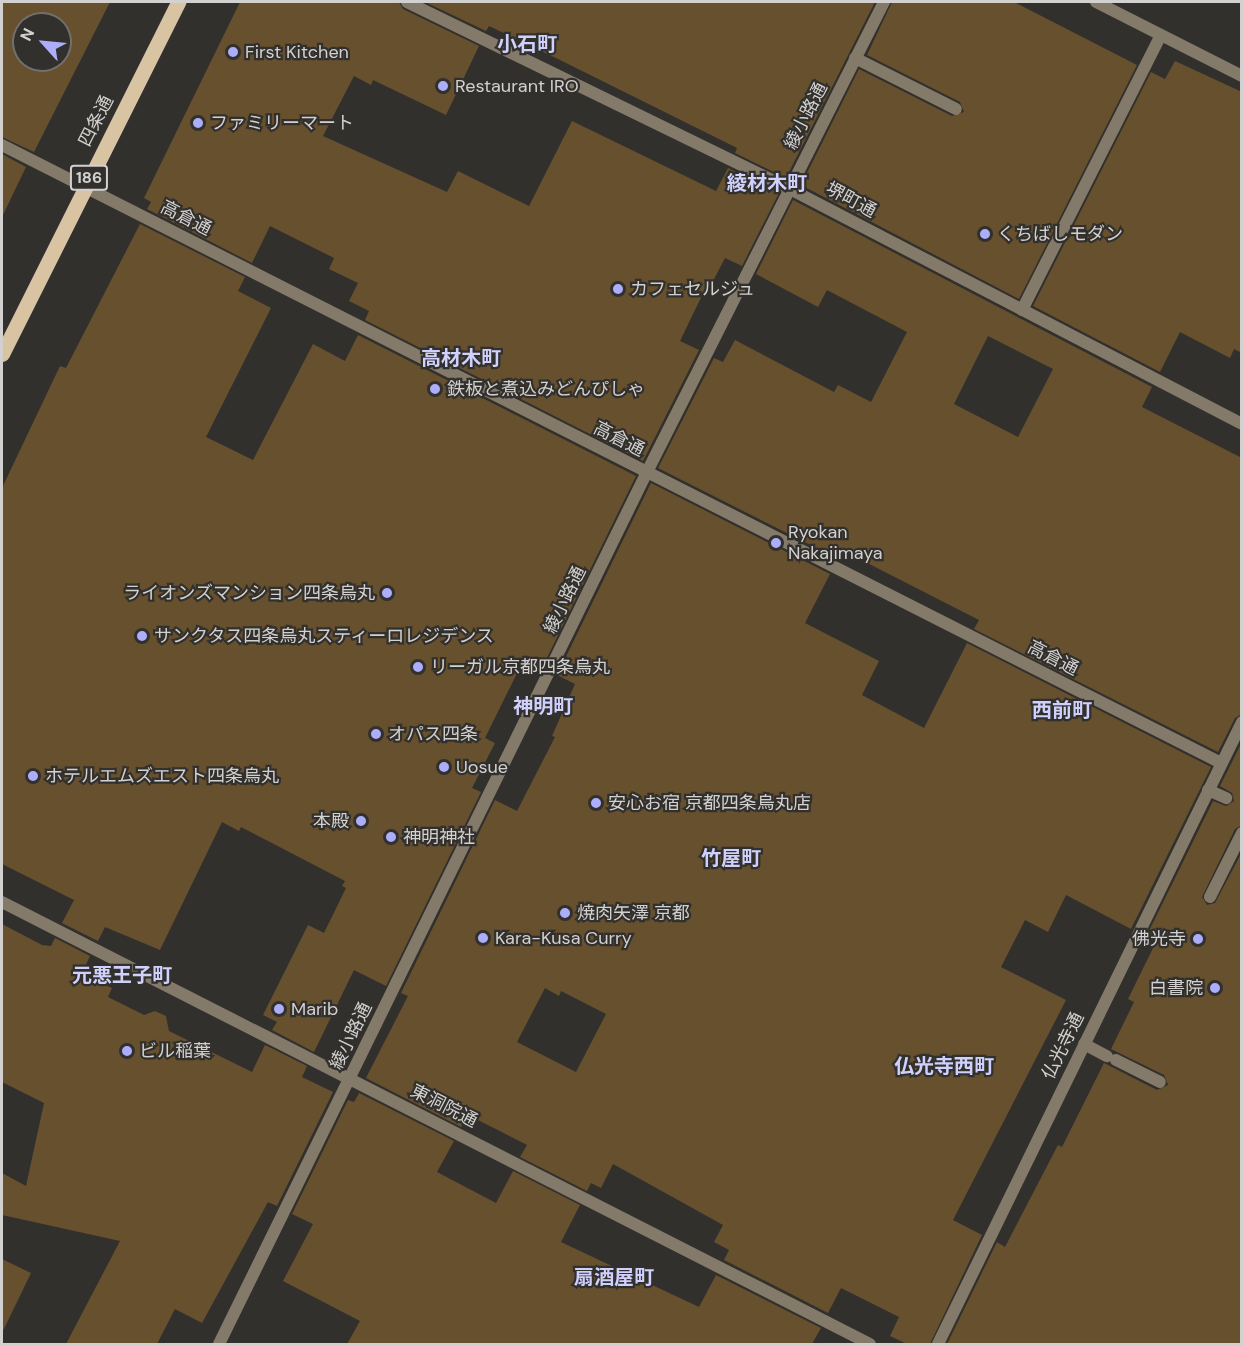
<!DOCTYPE html>
<meta charset="utf-8">
<style>
body{margin:0}
#map{position:relative;width:1243px;height:1346px;overflow:hidden;background:#32302d;font-family:"DM Sans","Noto Sans JP",sans-serif}
div>[style]{position:absolute}
.building>*{inset:0;background:#66502e}
.lane>*{height:12px;margin:-6px;padding:0 6px;transform-origin:6px;border-radius:6px;background:#847a6a}
.street>*{height:12px;margin:-6px;padding:0 6px;transform-origin:6px;border-radius:6px;background:#847a6a}
.primary>*{height:15px;margin:-7.5px;padding:0 7.5px;transform-origin:7.5px;border-radius:7.5px;background:#d8c3a3}
.dots>*{width:16px;height:16px;translate:-50% -50%;box-sizing:border-box;border:3px solid #32302d;border-radius:50%}
span{translate:-50% -50%;white-space:nowrap;text-align:center;line-height:1.15;-webkit-text-stroke:4.5px #32302d;paint-order:stroke}
.shield-label span{padding:2px 4px;background:#32302d;border:2px solid;border-radius:4px;-webkit-text-stroke-width:0}
.shield-label{font-size:16px;color:#d2d1cf;font-weight:700}
.poi-label{font-size:18px;color:#d2d1cf}
.left{translate:0 -50%;text-align:left}
.right{translate:-100% -50%;text-align:right}
.street-label{font-size:18px;color:#d2d1cf}
.neighbourhood-label{font-size:20px;color:#cfd1fc;font-weight:700}
.frame{position:absolute;inset:0;border:3px solid #d2d1cf;pointer-events:none}
.north{position:absolute;left:12px;top:12px;width:60px;height:60px;box-sizing:border-box;background:#32302d;border:2px solid #72706e;border-radius:50%;rotate:297deg;font-size:16px;font-weight:700;line-height:24px;text-align:center;color:#d2d1cf}
.north::after{content:'';display:block;margin:auto;width:21px;height:27px;background:#adaefb;clip-path:polygon(50% 0,100% 100%,50% 72%,0 100%)}
</style>
<div id="map">
<div class="building">
<i style="clip-path:polygon(evenodd,2px 2px,110px 2px,34px 152px,2px 137px,2px 2px,24px 24px,60px 24px,60px 60px,24px 60px,24px 24px)"></i>
<i style="clip-path:polygon(240px 2px,399px 2px,403px 9px,479px 46px,446px 115px,373px 80px,371px 85px,354px 76px,323px 136px,447px 192px,458px 171px,529px 206px,572px 121px,716px 191px,728px 168px,779px 193px,742px 266px,725px 258px,711px 285px,708px 283px,680px 341px,699px 350px,643px 461px,365px 320px,369px 311px,349px 301px,358px 283px,329px 269px,334px 258px,270px 226px,252px 263px,147px 209px,151px 202px,144px 198px)"></i>
<i style="clip-path:polygon(425px 2px,875px 2px,786px 178px,735px 153px,737px 148px,560px 60px,489px 26px,486px 31px)"></i>
<i style="clip-path:polygon(892px 2px,1014px 2px,1137px 65px,1019px 299px,801px 185px,859px 69px,952px 116px,964px 112px,960px 102px,867px 55px)"></i>
<i style="clip-path:polygon(1175px 61px,1242px 92px,1242px 353px,1234px 349px,1230px 358px,1180px 332px,1160px 372px,1033px 306px,1151px 72px,1165px 79px)"></i>
<i style="clip-path:polygon(2px 154px,26px 167px,2px 217px)"></i>
<i style="clip-path:polygon(evenodd,793px 200px,1152px 387px,1142px 407px,1242px 458px,1242px 714px,1235px 718px,1218px 752px,974px 629px,979px 620px,879px 569px,842px 550px,838px 559px,658px 468px,714px 358px,723px 362px,735px 340px,834px 392px,838px 385px,871px 402px,907px 332px,827px 290px,818px 307px,756px 274px,793px 200px,988px 336px,1053px 369px,1018px 437px,954px 404px,988px 336px)"></i>
<i style="clip-path:polygon(140px 224px,245px 277px,238px 291px,271px 308px,206px 437px,253px 460px,313px 344px,345px 361px,358px 335px,636px 476px,542px 668px,524px 659px,485px 738px,495px 743px,472px 788px,481px 792px,386px 986px,354px 970px,314px 1052px,272px 1030px,277px 1022px,263px 1015px,308px 925px,324px 933px,346px 888px,342px 886px,345px 881px,241px 827px,239px 831px,222px 822px,160px 950px,105px 927px,98px 941px,62px 923px,74px 900px,2px 864px,2px 488px,60px 366px,66px 368px)"></i>
<i style="clip-path:polygon(evenodd,651px 483px,830px 574px,805px 623px,879px 661px,862px 695px,924px 728px,967px 643px,1211px 767px,1131px 929px,1066px 895px,1048px 932px,1025px 920px,1001px 967px,1066px 1000px,953px 1220px,982px 1235px,930px 1344px,907px 1344px,890px 1336px,899px 1317px,841px 1288px,828px 1313px,724px 1260px,729px 1250px,714px 1242px,723px 1225px,613px 1164px,601px 1188px,591px 1183px,587px 1191px,520px 1157px,527px 1145px,478px 1120px,476px 1124px,465px 1119px,461px 1127px,366px 1078px,408px 996px,401px 993px,495px 800px,517px 811px,555px 737px,552px 736px,575px 684px,557px 675px,651px 483px,545px 988px,559px 996px,561px 991px,606px 1014px,576px 1072px,517px 1042px,545px 988px)"></i>
<i style="clip-path:polygon(1242px 742px,1242px 825px,1235px 829px,1202px 897px,1207px 905px,1215px 903px,1242px 852px,1242px 1344px,947px 1344px,997px 1242px,1005px 1247px,1058px 1145px,1062px 1147px,1104px 1063px,1157px 1090px,1168px 1085px,1164px 1075px,1111px 1049px,1134px 1002px,1128px 999px,1156px 942px,1146px 937px,1213px 801px,1226px 806px,1234px 801px,1232px 793px,1220px 786px)"></i>
<i style="clip-path:polygon(2px 924px,42px 945px,51px 946px,55px 938px,90px 956px,82px 973px,112px 988px,108px 997px,144px 1015px,155px 1011px,166px 1016px,169px 1031px,252px 1072px,265px 1045px,307px 1066px,302px 1077px,333px 1092px,277px 1206px,268px 1202px,202px 1323px,175px 1309px,157px 1344px,66px 1344px,120px 1241px,2px 1215px,2px 1173px,26px 1186px,44px 1103px,2px 1082px)"></i>
<i style="clip-path:polygon(359px 1093px,454px 1141px,437px 1172px,496px 1203px,513px 1171px,580px 1205px,561px 1242px,699px 1307px,716px 1275px,821px 1328px,812px 1344px,347px 1344px,360px 1321px,283px 1281px,313px 1224px,292px 1214px,348px 1100px,354px 1102px)"></i>
<i style="clip-path:polygon(2px 1259px,31px 1273px,2px 1333px)"></i>
</div>
<div class="lane">
<i style="left:855px;top:58px;width:113px;rotate:26.8deg"></i>
<i style="left:1022px;top:310px;width:308px;rotate:-63.2deg"></i>
<i style="left:1208px;top:790px;width:20px;rotate:24deg"></i>
<i style="left:1210px;top:897px;width:72px;rotate:-63.4deg"></i>
<i style="left:1084px;top:1044px;width:26px;rotate:28deg"></i>
<i style="left:1116px;top:1060px;width:49px;rotate:26.6deg"></i>
</div>
<div class="street">
<i style="left:407px;top:2px;width:426px;rotate:26deg"></i>
<i style="left:790px;top:189px;width:509px;rotate:27.47deg"></i>
<i style="left:1096px;top:2px;width:164px;rotate:26.9deg"></i>
<i style="left:2px;top:145px;width:1367px;rotate:26.88deg"></i>
<i style="left:2px;top:902px;width:974px;rotate:26.99deg"></i>
<i style="left:219px;top:1344px;width:969px;rotate:-63.86deg"></i>
<i style="left:646px;top:474px;width:529px;rotate:-63.24deg"></i>
<i style="left:938px;top:1344px;width:692px;rotate:-63.95deg"></i>
</div>
<div class="primary">
<i style="left:2px;top:354px;width:394px;rotate:-63.4deg"></i>
</div>
<div class="dots">
<i style="left:233px;top:52px;background:#adaefb"></i>
<i style="left:443px;top:86px;background:#adaefb"></i>
<i style="left:198px;top:123px;background:#adaefb"></i>
<i style="left:985px;top:234px;background:#adaefb"></i>
<i style="left:618px;top:289px;background:#adaefb"></i>
<i style="left:435px;top:389px;background:#adaefb"></i>
<i style="left:776px;top:543px;background:#adaefb"></i>
<i style="left:387px;top:593px;background:#adaefb"></i>
<i style="left:142px;top:636px;background:#adaefb"></i>
<i style="left:418px;top:667px;background:#adaefb"></i>
<i style="left:376px;top:734px;background:#adaefb"></i>
<i style="left:444px;top:767px;background:#adaefb"></i>
<i style="left:33px;top:776px;background:#adaefb"></i>
<i style="left:596px;top:803px;background:#adaefb"></i>
<i style="left:361px;top:821px;background:#adaefb"></i>
<i style="left:391px;top:837px;background:#adaefb"></i>
<i style="left:565px;top:913px;background:#adaefb"></i>
<i style="left:483px;top:938px;background:#adaefb"></i>
<i style="left:1198px;top:939px;background:#adaefb"></i>
<i style="left:1215px;top:988px;background:#adaefb"></i>
<i style="left:279px;top:1009px;background:#adaefb"></i>
<i style="left:127px;top:1051px;background:#adaefb"></i>
</div>
<div class="shield-label">
<span style="left:89px;top:178px">186</span>
</div>
<div class="poi-label">
<span class="left" style="left:245px;top:52px">First Kitchen</span>
<span class="left" style="left:455px;top:86px">Restaurant IRO</span>
<span class="left" style="left:210px;top:123px">ファミリーマート</span>
<span class="left" style="left:997px;top:234px">くちばしモダン</span>
<span class="left" style="left:630px;top:289px">カフェセルジュ</span>
<span class="left" style="left:447px;top:389px">鉄板と煮込みどんぴしゃ</span>
<span class="left" style="left:788px;top:543px">Ryokan<br>Nakajimaya</span>
<span class="right" style="left:375px;top:593px">ライオンズマンション四条烏丸</span>
<span class="left" style="left:154px;top:636px">サンクタス四条烏丸スティーロレジデンス</span>
<span class="left" style="left:430px;top:667px">リーガル京都四条烏丸</span>
<span class="left" style="left:388px;top:734px">オパス四条</span>
<span class="left" style="left:456px;top:767px">Uosue</span>
<span class="left" style="left:45px;top:776px">ホテルエムズエスト四条烏丸</span>
<span class="left" style="left:608px;top:803px">安心お宿 京都四条烏丸店</span>
<span class="right" style="left:349px;top:821px">本殿</span>
<span class="left" style="left:403px;top:837px">神明神社</span>
<span class="left" style="left:577px;top:913px">焼肉矢澤 京都</span>
<span class="left" style="left:495px;top:938px">Kara-Kusa Curry</span>
<span class="right" style="left:1186px;top:939px">佛光寺</span>
<span class="right" style="left:1203px;top:988px">白書院</span>
<span class="left" style="left:291px;top:1009px">Marib</span>
<span class="left" style="left:139px;top:1051px">ビル稲葉</span>
</div>
<div class="street-label">
<span style="left:806px;top:116px;rotate:-63deg">綾小路通</span>
<span style="left:96px;top:121px;rotate:-63deg">四条通</span>
<span style="left:851px;top:200px;rotate:28deg">堺町通</span>
<span style="left:186px;top:218px;rotate:27deg">高倉通</span>
<span style="left:619px;top:439px;rotate:27deg">高倉通</span>
<span style="left:565px;top:600px;rotate:-64deg">綾小路通</span>
<span style="left:1053px;top:658px;rotate:27deg">高倉通</span>
<span style="left:351px;top:1036px;rotate:-64deg">綾小路通</span>
<span style="left:1063px;top:1046px;rotate:-64deg">仏光寺通</span>
<span style="left:444px;top:1106px;rotate:27deg">東洞院通</span>
</div>
<div class="neighbourhood-label">
<span style="left:527px;top:44px">小石町</span>
<span style="left:767px;top:183px">綾材木町</span>
<span style="left:461px;top:358px">高材木町</span>
<span style="left:543px;top:706px">神明町</span>
<span style="left:1062px;top:710px">西前町</span>
<span style="left:731px;top:858px">竹屋町</span>
<span style="left:122px;top:975px">元悪王子町</span>
<span style="left:944px;top:1066px">仏光寺西町</span>
<span style="left:614px;top:1277px">扇酒屋町</span>
</div>
<div class="frame"></div>
<div class="north">N</div>
</div>
